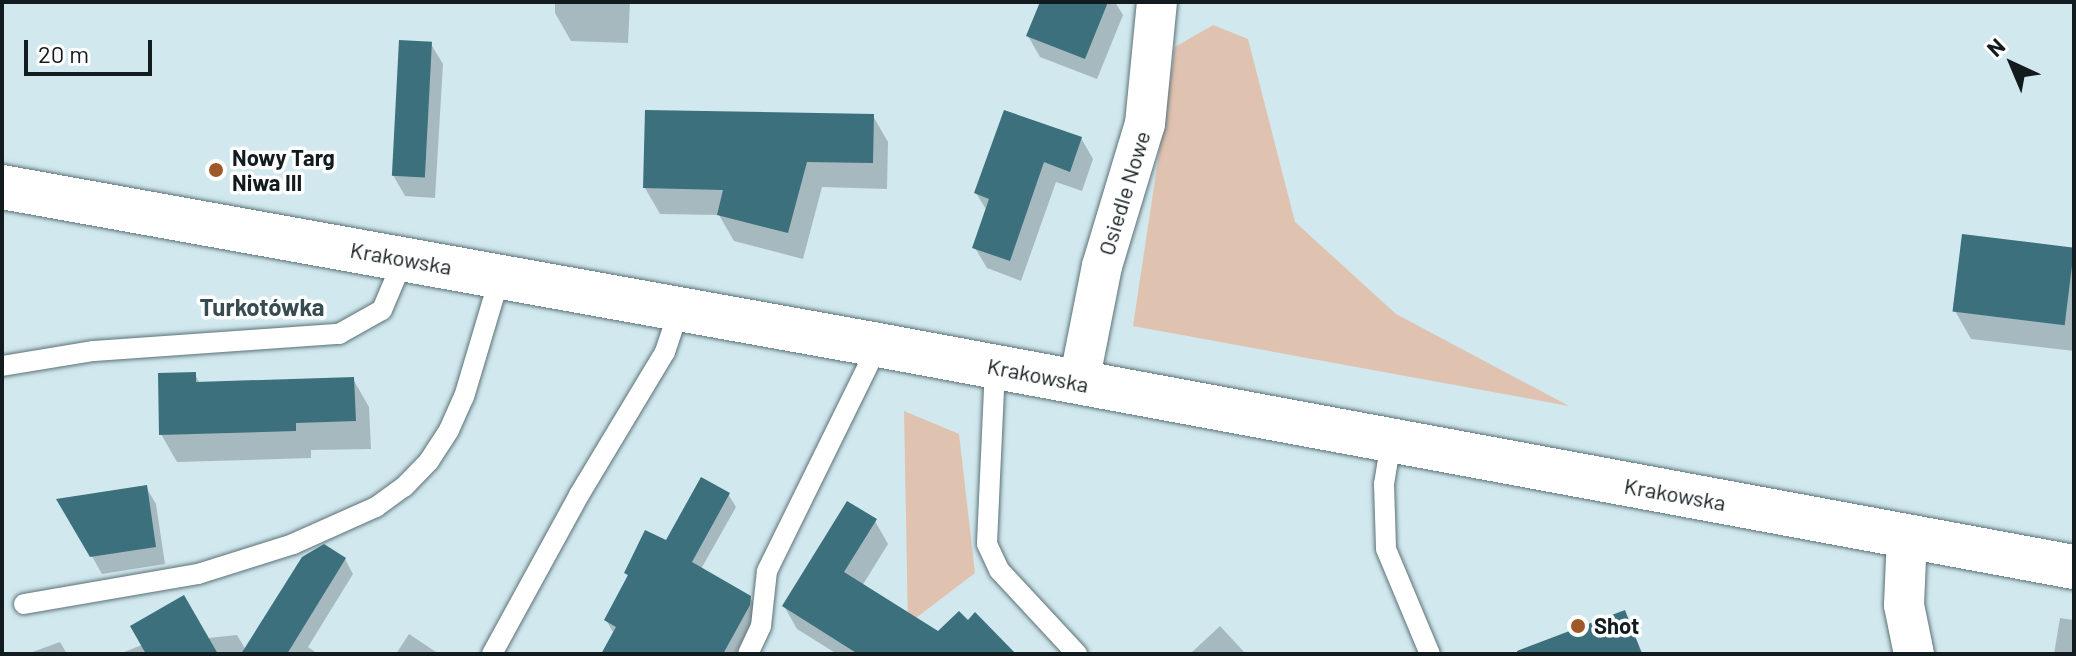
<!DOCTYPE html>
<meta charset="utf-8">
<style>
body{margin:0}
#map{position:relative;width:2076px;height:656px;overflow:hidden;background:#d0e8ee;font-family:Barlow,sans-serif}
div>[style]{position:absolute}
.green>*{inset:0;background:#e0c2b0}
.shadow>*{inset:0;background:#0003}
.building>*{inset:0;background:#3b707c;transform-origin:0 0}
.roads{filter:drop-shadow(0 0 2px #5c7176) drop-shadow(0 0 2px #5c7176)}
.lane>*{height:20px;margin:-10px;padding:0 10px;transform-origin:10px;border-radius:10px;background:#fff}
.street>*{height:40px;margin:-20px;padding:0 20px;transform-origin:20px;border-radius:20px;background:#fff}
.secondary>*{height:44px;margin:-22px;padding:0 22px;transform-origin:22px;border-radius:22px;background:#fff}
.dots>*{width:22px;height:22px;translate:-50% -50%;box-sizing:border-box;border:4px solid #fff;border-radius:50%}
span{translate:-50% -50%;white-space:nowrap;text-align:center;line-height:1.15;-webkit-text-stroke:7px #fff;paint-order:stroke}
.poi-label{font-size:22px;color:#121b1d;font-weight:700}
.left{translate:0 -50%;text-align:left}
.street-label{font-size:22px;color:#121b1d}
.neighbourhood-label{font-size:24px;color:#374c51;font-weight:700}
.frame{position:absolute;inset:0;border:4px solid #121b1d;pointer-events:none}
.north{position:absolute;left:1972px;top:24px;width:80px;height:80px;-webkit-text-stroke:6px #fff;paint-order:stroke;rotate:316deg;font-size:22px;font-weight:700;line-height:32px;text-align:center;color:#121b1d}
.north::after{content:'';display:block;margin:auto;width:28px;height:36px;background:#121b1d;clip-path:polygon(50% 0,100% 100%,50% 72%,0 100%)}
.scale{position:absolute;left:24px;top:40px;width:128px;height:36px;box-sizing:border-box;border:4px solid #121b1d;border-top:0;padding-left:10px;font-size:24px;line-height:28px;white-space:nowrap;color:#121b1d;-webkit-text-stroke:6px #fff;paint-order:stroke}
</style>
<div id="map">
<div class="green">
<i style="clip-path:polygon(1213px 25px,1248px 39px,1295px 222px,1396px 314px,1569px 406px,1133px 326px,1175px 47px)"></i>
<i style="clip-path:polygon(904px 411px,959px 434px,975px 573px,908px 624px)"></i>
</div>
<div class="shadow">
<i style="clip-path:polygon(555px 2px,630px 2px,628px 43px,571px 41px,555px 13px)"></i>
<i style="clip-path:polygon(1042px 2px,1115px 2px,1123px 15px,1097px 79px,1040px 57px,1028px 36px)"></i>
<i style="clip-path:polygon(431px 44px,443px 64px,435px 198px,405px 196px,393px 175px)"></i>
<i style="clip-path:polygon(873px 116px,888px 142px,887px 189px,822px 187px,803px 259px,734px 241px,719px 215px,660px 214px,645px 188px)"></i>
<i style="clip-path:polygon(1081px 138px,1093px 159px,1082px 191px,1056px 182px,1021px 281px,987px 268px,975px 248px,987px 211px,976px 193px)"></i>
<i style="clip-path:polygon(2074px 249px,2074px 351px,1971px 339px,1955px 311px)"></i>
<i style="clip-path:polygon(195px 374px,200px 384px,353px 379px,369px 407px,371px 449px,311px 450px,311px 458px,177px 462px,161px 434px)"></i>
<i style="clip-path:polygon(146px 487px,156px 504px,165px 564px,102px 574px,60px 500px)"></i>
<i style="clip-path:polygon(728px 494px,736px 507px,701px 569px,750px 597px,757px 610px,736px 654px,603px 654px,613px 632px,606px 620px,629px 578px,626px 573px)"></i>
<i style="clip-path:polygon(875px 521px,888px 544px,862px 586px,939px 634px,1013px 654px,837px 654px,797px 629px,784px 606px)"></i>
<i style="clip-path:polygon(345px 559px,353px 574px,308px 647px,318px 654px,119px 654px,142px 645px,237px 635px,246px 650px)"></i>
<i style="clip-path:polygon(1624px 613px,1642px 652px,1655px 654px,1563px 654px)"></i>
<i style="clip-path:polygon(2060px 618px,2074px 620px,2074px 654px,2054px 654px)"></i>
<i style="clip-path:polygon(1220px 626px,1246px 654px,1190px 654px)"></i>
<i style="clip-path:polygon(409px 634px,439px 654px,396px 654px)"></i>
<i style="clip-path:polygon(60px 642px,67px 654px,27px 654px)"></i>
</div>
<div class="building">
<i style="clip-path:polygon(1040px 2px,1108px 2px,1085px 59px,1026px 36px)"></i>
<i style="left:399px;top:40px;width:33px;height:136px;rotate:3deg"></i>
<i style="clip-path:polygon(645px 110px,874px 114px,873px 163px,807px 162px,788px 233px,717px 215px,723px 190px,643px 188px)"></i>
<i style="clip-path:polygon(1004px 110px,1082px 137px,1070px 172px,1044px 162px,1010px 261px,972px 248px,989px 199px,974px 193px)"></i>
<i style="left:1962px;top:234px;width:113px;height:78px;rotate:7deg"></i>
<i style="clip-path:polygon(196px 372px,196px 382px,354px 377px,356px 421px,296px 423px,296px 431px,159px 435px,158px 373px)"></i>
<i style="clip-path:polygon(701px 477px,730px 493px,692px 562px,751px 596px,750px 605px,723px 654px,601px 654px,616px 627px,604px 620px,628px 575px,624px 573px,645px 530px,666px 540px)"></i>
<i style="clip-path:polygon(147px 485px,156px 547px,90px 557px,56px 499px)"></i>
<i style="clip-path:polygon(847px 501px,877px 519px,844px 572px,938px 631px,959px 611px,968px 620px,975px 612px,1016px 654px,858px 654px,782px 606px)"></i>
<i style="clip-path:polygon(324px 544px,346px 558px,287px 654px,241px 654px,302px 557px)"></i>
<i style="clip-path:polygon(184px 595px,218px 654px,146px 654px,130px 626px)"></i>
<i style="clip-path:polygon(1625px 610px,1642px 654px,1518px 654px,1517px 651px)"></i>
</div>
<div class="roads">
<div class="lane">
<i style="left:2px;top:366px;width:93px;rotate:-9.3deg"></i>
<i style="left:94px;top:351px;width:246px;rotate:-4deg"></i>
<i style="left:339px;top:334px;width:49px;rotate:-29.2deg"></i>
<i style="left:382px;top:310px;width:56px;rotate:-67.1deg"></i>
<i style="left:995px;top:367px;width:177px;rotate:92.6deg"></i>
<i style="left:987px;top:544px;width:29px;rotate:65deg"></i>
<i style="left:999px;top:570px;width:115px;rotate:47.1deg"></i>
<i style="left:1391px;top:441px;width:44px;rotate:99.2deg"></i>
<i style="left:1384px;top:484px;width:65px;rotate:88.2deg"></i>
<i style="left:1386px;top:549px;width:114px;rotate:67.3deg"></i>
<i style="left:24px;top:604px;width:177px;rotate:-9.8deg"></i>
<i style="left:198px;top:574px;width:100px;rotate:-17.5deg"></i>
<i style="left:293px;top:544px;width:91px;rotate:-24deg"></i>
<i style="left:376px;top:507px;width:34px;rotate:-36deg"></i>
<i style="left:404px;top:487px;width:36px;rotate:-46deg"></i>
<i style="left:429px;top:461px;width:37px;rotate:-57deg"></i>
<i style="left:449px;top:430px;width:36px;rotate:-66deg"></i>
<i style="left:464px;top:397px;width:126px;rotate:-73.4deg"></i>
<i style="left:492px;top:654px;width:181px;rotate:-61.3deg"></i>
<i style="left:579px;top:495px;width:167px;rotate:-59deg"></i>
<i style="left:665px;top:352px;width:44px;rotate:-71.6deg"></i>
<i style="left:748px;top:654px;width:31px;rotate:-65deg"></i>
<i style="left:761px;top:626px;width:55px;rotate:-83.8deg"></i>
<i style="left:767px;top:571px;width:252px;rotate:-63.8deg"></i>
</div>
<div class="street">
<i style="left:1079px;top:382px;width:118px;rotate:-78.8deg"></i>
<i style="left:1102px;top:266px;width:148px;rotate:-73.2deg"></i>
<i style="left:1145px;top:124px;width:123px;rotate:-84.4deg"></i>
<i style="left:1907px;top:536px;width:69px;rotate:92.5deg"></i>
<i style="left:1904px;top:605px;width:50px;rotate:78.5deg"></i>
</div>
<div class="secondary">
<i style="left:2px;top:187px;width:890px;rotate:10.22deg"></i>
<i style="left:878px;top:345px;width:1216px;rotate:10.52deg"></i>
</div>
</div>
<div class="dots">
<i style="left:216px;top:170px;background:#9d592a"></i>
<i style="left:1578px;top:626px;background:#9d592a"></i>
</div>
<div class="poi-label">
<span class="left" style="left:232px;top:170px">Nowy Targ<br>Niwa III</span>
<span class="left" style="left:1594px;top:626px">Shot</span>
</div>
<div class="street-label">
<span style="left:1124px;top:193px;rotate:-73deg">Osiedle Nowe</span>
<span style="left:401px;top:258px;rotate:10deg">Krakowska</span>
<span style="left:1038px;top:375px;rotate:11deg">Krakowska</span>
<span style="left:1675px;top:494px;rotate:10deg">Krakowska</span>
</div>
<div class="neighbourhood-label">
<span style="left:262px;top:307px">Turkotówka</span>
</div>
<div class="frame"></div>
<div class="north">N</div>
<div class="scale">20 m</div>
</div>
